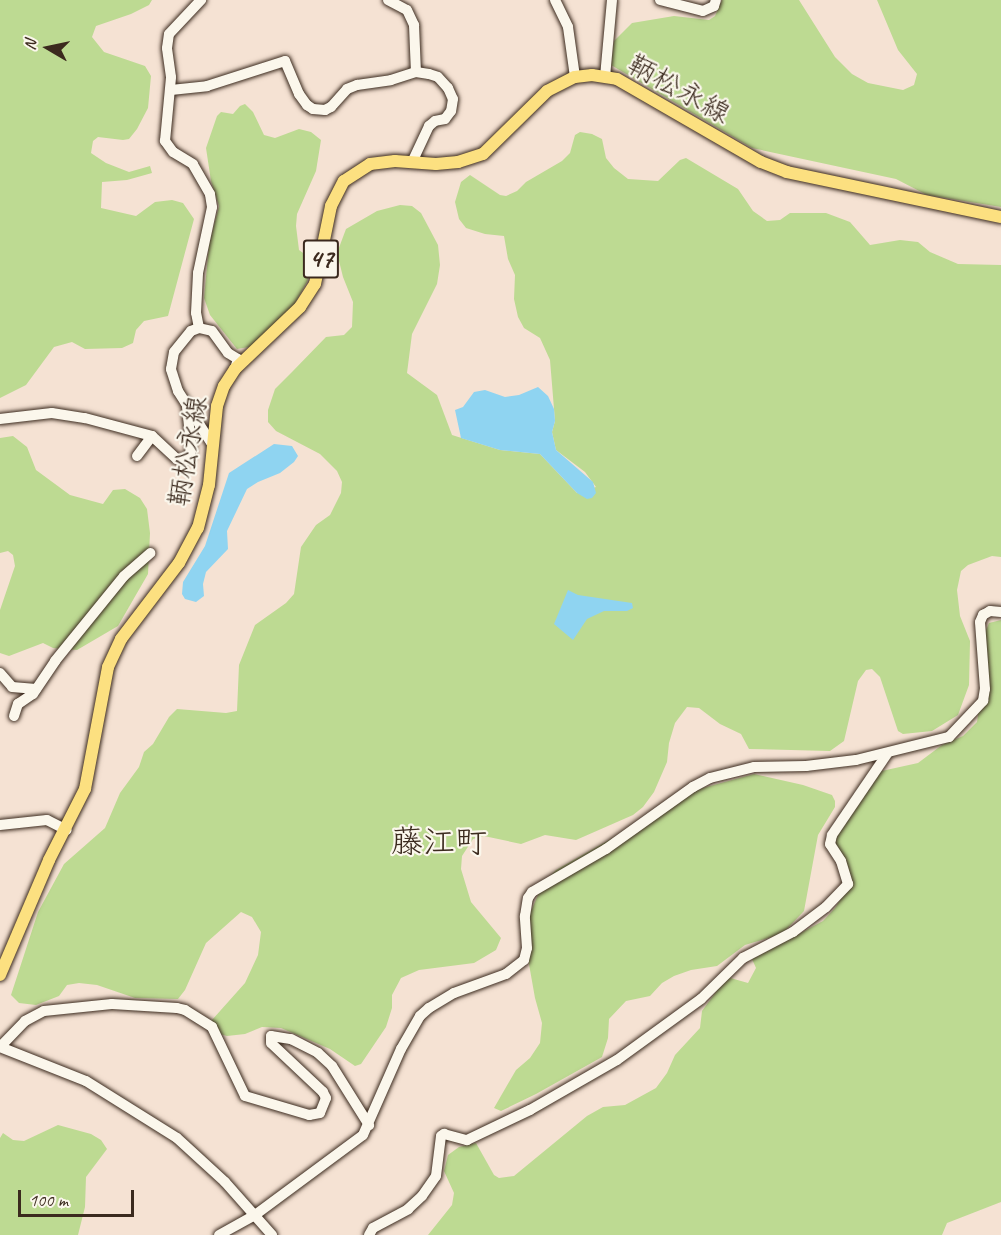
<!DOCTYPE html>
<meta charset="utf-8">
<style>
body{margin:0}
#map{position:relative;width:1001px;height:1235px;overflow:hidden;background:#f5e2d3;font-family:Caveat,"Klee One",sans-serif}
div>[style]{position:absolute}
.green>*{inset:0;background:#bdda92}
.water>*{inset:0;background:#8fd4f1}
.roads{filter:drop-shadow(0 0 2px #3b2a1e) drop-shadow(0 0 2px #3b2a1e)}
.minor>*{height:10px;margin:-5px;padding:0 5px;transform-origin:5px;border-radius:5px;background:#fbf7ec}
.major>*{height:12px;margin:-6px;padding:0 6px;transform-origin:6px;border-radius:6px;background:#fce080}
span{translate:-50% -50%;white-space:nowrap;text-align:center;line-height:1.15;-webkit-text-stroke:4.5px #fbf7ec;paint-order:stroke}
.shield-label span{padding:2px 4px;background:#fbf7ec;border:2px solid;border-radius:4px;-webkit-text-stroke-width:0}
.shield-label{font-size:27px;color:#3b2a1e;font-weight:700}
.street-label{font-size:28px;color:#3b2a1e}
.quarter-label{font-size:32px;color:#3b2a1e}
.north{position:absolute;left:18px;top:18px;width:60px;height:60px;-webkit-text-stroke:4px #fbf7ec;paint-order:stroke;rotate:279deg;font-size:16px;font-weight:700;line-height:24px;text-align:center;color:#3b2a1e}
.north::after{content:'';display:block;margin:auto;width:21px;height:27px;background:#3b2a1e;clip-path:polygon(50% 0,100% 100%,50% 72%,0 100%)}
.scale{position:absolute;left:18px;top:1190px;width:116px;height:27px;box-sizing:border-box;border:3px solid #3b2a1e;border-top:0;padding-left:8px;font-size:18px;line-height:21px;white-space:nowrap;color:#3b2a1e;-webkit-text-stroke:4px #fbf7ec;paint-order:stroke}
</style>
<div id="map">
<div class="green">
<i style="clip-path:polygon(0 0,152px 0,149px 5px,131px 14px,96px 26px,92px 37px,104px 52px,145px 66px,151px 76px,148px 108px,137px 129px,129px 139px,123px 140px,98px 137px,93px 141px,91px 153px,106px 163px,129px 172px,150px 166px,152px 173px,127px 180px,102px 182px,101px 208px,136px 216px,155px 202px,172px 200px,183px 203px,194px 219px,168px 316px,144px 321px,136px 330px,133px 343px,122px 348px,85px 349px,72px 342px,54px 347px,26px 385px,0 398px)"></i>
<i style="clip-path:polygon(722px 0,799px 0,835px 57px,852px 74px,868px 83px,903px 90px,914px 85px,917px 74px,898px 50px,877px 0,1001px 0,1001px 207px,927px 195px,896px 179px,752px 148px,611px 65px,614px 41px,632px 23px,674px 16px,709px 20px,715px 16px)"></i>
<i style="clip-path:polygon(245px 104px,253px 112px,264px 135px,275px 138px,299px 129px,311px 132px,321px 140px,316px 171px,297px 214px,296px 226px,299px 250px,314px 261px,307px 282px,294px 305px,255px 346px,237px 349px,210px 315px,204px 298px,209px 245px,219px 206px,211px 181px,206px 148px,217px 116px,221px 112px,233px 114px,240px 106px)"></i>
<i style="clip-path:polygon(580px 132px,592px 134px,602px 139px,606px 158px,614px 168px,628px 179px,658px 181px,680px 160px,686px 158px,738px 189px,753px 211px,767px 221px,780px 220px,790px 213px,826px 213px,850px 222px,870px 245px,900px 240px,918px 242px,930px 252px,958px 264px,1001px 265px,1001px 557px,992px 556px,968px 565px,961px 571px,957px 590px,960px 616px,970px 641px,969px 685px,958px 715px,932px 731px,903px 734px,898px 731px,880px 677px,872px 669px,866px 670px,858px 681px,844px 741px,830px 751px,749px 749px,741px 734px,720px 724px,699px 708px,687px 707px,675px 723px,669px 743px,667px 762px,654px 792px,643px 807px,633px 815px,576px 840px,545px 835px,521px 844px,484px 836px,473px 839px,462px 856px,461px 869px,471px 902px,501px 938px,496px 950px,474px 963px,419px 970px,401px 978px,392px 995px,392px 1008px,386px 1027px,361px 1064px,355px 1066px,330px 1049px,281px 1028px,262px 1027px,245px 1034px,227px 1036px,210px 1031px,212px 1020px,245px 983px,258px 955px,261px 932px,252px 917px,241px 912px,206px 943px,185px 990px,178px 999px,135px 998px,97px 985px,79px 983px,67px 985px,59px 996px,36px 1005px,19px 1003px,11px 995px,38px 912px,64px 864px,105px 828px,120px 793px,139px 767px,144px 752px,153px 744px,169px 717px,177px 709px,226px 713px,237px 711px,239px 665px,255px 625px,286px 603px,294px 594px,301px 547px,316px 525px,330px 515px,341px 493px,342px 482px,337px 471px,320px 454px,276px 431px,268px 422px,268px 410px,275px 389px,292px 372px,326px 337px,344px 335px,352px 327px,353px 302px,343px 277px,337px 253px,346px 229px,377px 211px,400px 205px,412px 206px,421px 213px,438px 245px,440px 265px,437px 284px,412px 334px,407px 373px,437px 395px,452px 435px,500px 450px,540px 454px,577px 493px,596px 487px,585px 472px,556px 450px,552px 432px,555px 421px,550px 360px,540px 338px,524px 328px,518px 317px,514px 299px,515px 275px,508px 259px,504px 236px,485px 234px,466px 228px,459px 219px,455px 202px,461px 182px,470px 175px,500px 195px,506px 196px,517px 191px,526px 182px,562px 161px,570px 153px,575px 135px)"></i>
<i style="clip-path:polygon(13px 436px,27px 447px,36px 470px,70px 495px,103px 504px,113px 490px,125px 489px,140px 498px,147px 509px,150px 533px,148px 574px,118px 626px,77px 650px,53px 648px,43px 643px,9px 656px,0 653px,0 610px,15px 566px,13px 555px,8px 551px,0 553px,0 438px)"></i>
<i style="clip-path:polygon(1001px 620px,1001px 1202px,947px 1223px,942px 1235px,428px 1235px,452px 1205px,454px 1193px,444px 1171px,448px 1155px,459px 1147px,476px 1143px,494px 1175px,499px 1178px,514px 1176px,587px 1116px,603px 1107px,625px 1105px,656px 1088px,667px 1073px,675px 1055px,700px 1028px,702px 1011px,727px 977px,748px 983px,756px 968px,752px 959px,823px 921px,835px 908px,847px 889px,836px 855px,835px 837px,877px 772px,918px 763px,942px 745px,963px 736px,977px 722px,983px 681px,982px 640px,989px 623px)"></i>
<i style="clip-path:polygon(754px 774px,803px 785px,832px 795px,835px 801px,835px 807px,818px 835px,804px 911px,782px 934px,745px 945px,717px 966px,691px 970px,674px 976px,662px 983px,650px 996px,626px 1001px,609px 1019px,608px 1038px,602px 1057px,536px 1094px,501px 1111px,494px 1108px,516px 1070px,530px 1058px,540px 1043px,542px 1023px,535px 998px,524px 936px,526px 923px,543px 883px,556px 870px,699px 789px)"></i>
<i style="clip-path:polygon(58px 1125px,91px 1134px,101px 1140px,107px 1149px,86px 1177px,85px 1207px,78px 1235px,0 1235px,0 1138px,3px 1133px,13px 1140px,24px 1141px)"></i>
</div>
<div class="water">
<i style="clip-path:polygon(538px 387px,548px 396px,554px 409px,555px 421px,552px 432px,556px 450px,593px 482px,596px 493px,592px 498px,587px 499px,577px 493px,540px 454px,500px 450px,461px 438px,455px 410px,463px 407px,474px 392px,485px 390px,505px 397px,519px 395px)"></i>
<i style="clip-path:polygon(274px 444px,292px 446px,298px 456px,294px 462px,280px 473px,258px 482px,247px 489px,227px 531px,228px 549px,206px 572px,203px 584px,204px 596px,196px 602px,185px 599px,182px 594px,183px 582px,205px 546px,229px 473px)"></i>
<i style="clip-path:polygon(568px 590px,578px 595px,632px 603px,633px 608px,627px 611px,604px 611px,587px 619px,573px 640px,554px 624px)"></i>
</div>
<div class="roads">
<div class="minor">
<i style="left:388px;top:0;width:21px;rotate:28deg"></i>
<i style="left:407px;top:10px;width:17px;rotate:65deg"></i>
<i style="left:414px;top:25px;width:47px;rotate:87.6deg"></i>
<i style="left:555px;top:0;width:30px;rotate:64deg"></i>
<i style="left:568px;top:27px;width:50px;rotate:82deg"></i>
<i style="left:660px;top:0;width:44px;rotate:14.3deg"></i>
<i style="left:703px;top:11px;width:12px;rotate:-24deg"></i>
<i style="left:714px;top:6px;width:6px;rotate:-72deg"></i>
<i style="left:605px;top:77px;width:77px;rotate:-84.8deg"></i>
<i style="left:171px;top:90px;width:36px;rotate:-6deg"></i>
<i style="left:207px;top:86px;width:82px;rotate:-17.8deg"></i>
<i style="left:285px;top:61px;width:36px;rotate:67deg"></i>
<i style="left:299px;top:94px;width:14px;rotate:54deg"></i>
<i style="left:307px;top:105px;width:7px;rotate:34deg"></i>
<i style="left:313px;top:109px;width:12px;rotate:5deg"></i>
<i style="left:325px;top:110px;width:7px;rotate:-27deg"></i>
<i style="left:331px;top:107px;width:24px;rotate:-48deg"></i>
<i style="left:347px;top:89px;width:11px;rotate:-22deg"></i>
<i style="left:357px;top:85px;width:34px;rotate:-8deg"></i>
<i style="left:391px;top:80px;width:26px;rotate:-18deg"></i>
<i style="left:416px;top:72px;width:13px;rotate:9deg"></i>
<i style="left:429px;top:74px;width:9px;rotate:18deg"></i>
<i style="left:438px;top:77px;width:15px;rotate:48deg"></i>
<i style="left:448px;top:88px;width:12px;rotate:66deg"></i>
<i style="left:453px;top:99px;width:12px;rotate:99deg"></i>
<i style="left:451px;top:111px;width:10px;rotate:127deg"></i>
<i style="left:445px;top:119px;width:10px;rotate:169deg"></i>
<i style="left:435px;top:121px;width:8px;rotate:140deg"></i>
<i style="left:429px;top:126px;width:38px;rotate:115deg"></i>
<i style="left:199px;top:328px;width:15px;rotate:-101deg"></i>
<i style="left:196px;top:313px;width:40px;rotate:-87.1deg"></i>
<i style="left:198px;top:273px;width:67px;rotate:-78deg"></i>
<i style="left:212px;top:207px;width:13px;rotate:-99deg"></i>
<i style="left:210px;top:194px;width:34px;rotate:-120deg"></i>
<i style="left:193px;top:164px;width:23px;rotate:-149deg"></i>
<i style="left:173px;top:152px;width:14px;rotate:-126deg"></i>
<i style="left:165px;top:141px;width:64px;rotate:-84.6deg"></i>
<i style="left:171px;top:77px;width:29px;rotate:-98deg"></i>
<i style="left:167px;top:48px;width:14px;rotate:-82deg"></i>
<i style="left:169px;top:34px;width:47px;rotate:-46.7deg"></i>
<i style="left:0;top:419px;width:52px;rotate:-6.6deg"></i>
<i style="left:52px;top:413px;width:33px;rotate:9deg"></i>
<i style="left:85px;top:418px;width:69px;rotate:15deg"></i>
<i style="left:152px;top:436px;width:34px;rotate:43deg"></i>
<i style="left:177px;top:459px;width:9px"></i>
<i style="left:186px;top:459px;width:5px;rotate:-37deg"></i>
<i style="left:190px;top:456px;width:11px;rotate:-85deg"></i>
<i style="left:191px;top:445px;width:38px;rotate:-96deg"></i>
<i style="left:212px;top:444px;width:63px;rotate:-122.7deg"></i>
<i style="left:178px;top:391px;width:23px;rotate:-108deg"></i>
<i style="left:171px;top:369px;width:17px;rotate:-80deg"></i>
<i style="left:174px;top:352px;width:27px;rotate:-51deg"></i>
<i style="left:191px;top:331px;width:9px;rotate:-21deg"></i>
<i style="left:199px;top:328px;width:13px;rotate:13deg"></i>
<i style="left:212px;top:331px;width:27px;rotate:54deg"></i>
<i style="left:228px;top:353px;width:12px;rotate:31deg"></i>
<i style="left:238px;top:359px;width:10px;rotate:107deg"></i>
<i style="left:137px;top:456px;width:25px;rotate:-53deg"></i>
<i style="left:0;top:673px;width:18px;rotate:49deg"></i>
<i style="left:12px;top:687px;width:24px;rotate:5deg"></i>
<i style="left:14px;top:716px;width:13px;rotate:-72deg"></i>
<i style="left:18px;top:704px;width:18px;rotate:-34deg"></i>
<i style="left:33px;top:694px;width:40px;rotate:-56deg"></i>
<i style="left:55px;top:661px;width:109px;rotate:-50.9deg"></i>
<i style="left:124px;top:576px;width:35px;rotate:-41deg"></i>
<i style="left:0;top:825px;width:47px;rotate:-6.1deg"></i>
<i style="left:47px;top:820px;width:22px;rotate:27deg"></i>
<i style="left:0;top:1047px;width:36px;rotate:-46deg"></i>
<i style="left:25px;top:1021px;width:21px;rotate:-28deg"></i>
<i style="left:44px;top:1011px;width:68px;rotate:-5.9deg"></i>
<i style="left:112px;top:1004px;width:65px;rotate:3.5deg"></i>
<i style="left:177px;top:1008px;width:8px;rotate:14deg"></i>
<i style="left:185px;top:1010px;width:32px;rotate:32deg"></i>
<i style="left:212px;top:1027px;width:76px;rotate:64.4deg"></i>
<i style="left:245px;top:1096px;width:67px;rotate:16.5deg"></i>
<i style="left:309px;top:1115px;width:11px;rotate:-10deg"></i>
<i style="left:320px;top:1113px;width:16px;rotate:-68deg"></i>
<i style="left:326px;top:1098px;width:7px;rotate:-117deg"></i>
<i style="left:323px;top:1092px;width:71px;rotate:-136.7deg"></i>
<i style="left:271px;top:1043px;width:7px;rotate:-90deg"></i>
<i style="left:271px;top:1036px;width:20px;rotate:9deg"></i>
<i style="left:291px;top:1039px;width:30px;rotate:27deg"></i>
<i style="left:318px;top:1053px;width:19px;rotate:43deg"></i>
<i style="left:332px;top:1066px;width:70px;rotate:57.9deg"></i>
<i style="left:0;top:1047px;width:92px;rotate:21.6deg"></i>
<i style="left:86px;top:1081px;width:107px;rotate:32.1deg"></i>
<i style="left:177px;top:1138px;width:65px;rotate:42.5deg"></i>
<i style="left:225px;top:1182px;width:71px;rotate:48.4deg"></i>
<i style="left:219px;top:1235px;width:41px;rotate:-29.1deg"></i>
<i style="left:255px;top:1215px;width:134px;rotate:-36.5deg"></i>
<i style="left:363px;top:1135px;width:94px;rotate:-66.2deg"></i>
<i style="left:401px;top:1049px;width:38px;rotate:-60deg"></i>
<i style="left:420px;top:1016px;width:12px;rotate:-42deg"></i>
<i style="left:429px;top:1008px;width:29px;rotate:-31deg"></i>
<i style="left:454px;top:993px;width:55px;rotate:-20.1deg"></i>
<i style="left:506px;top:974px;width:23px;rotate:-38deg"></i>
<i style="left:524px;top:960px;width:12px;rotate:-76deg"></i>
<i style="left:527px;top:948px;width:32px;rotate:-94deg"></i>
<i style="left:525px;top:916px;width:18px;rotate:-81deg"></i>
<i style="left:528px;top:898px;width:7px;rotate:-56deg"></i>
<i style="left:532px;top:892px;width:86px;rotate:-30.2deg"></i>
<i style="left:606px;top:849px;width:107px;rotate:-35.5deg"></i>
<i style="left:693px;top:787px;width:19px;rotate:-28deg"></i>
<i style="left:710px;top:778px;width:45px;rotate:-14deg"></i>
<i style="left:754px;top:767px;width:52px;rotate:-1.1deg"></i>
<i style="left:806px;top:766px;width:50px;rotate:-6.8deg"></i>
<i style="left:856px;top:760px;width:96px;rotate:-13.9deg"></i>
<i style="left:949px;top:737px;width:50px;rotate:-46.6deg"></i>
<i style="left:983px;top:701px;width:12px;rotate:-81deg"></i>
<i style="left:985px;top:689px;width:67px;rotate:-94.3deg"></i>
<i style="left:980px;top:622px;width:8px;rotate:-67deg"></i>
<i style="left:983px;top:615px;width:8px;rotate:-30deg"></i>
<i style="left:990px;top:611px;width:11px;rotate:5deg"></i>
<i style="left:369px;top:1235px;width:8px;rotate:-60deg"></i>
<i style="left:373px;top:1228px;width:40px;rotate:-28deg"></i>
<i style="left:408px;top:1209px;width:19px;rotate:-43deg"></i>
<i style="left:422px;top:1196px;width:24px;rotate:-55deg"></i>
<i style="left:436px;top:1176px;width:40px;rotate:-82.9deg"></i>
<i style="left:441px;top:1136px;width:4px;rotate:-34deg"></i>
<i style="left:444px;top:1134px;width:24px;rotate:15deg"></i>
<i style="left:467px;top:1140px;width:70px;rotate:-25.5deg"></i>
<i style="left:530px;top:1110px;width:100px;rotate:-29.9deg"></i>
<i style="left:617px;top:1060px;width:104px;rotate:-36deg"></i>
<i style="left:701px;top:999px;width:59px;rotate:-44.3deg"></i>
<i style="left:743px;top:958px;width:56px;rotate:-27.5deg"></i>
<i style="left:793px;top:932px;width:41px;rotate:-37.1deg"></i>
<i style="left:826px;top:907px;width:32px;rotate:-46deg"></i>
<i style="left:848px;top:884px;width:24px;rotate:-107deg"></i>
<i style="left:841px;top:861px;width:20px;rotate:-123deg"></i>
<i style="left:830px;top:844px;width:9px;rotate:-77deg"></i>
<i style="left:832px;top:835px;width:98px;rotate:-55.8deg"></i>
</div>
<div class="major">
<i style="left:0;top:975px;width:125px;rotate:-66.9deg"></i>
<i style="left:49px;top:860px;width:80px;rotate:-63.1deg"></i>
<i style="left:85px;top:789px;width:124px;rotate:-79.3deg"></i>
<i style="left:108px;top:667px;width:31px;rotate:-65deg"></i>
<i style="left:121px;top:639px;width:96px;rotate:-52.7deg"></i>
<i style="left:179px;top:563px;width:40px;rotate:-62deg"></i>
<i style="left:198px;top:528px;width:44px;rotate:-75.7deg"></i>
<i style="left:209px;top:485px;width:79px;rotate:-84.2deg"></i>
<i style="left:217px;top:406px;width:21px;rotate:-71deg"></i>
<i style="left:224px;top:386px;width:20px;rotate:-57deg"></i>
<i style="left:235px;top:369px;width:90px;rotate:-43.6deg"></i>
<i style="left:300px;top:307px;width:27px;rotate:-57deg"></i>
<i style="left:315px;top:284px;width:80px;rotate:-78.4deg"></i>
<i style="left:331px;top:206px;width:28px;rotate:-63deg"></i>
<i style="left:344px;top:181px;width:31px;rotate:-33deg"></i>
<i style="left:370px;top:164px;width:25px;rotate:-7deg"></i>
<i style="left:395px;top:161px;width:41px;rotate:4.2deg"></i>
<i style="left:436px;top:164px;width:22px;rotate:-5deg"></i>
<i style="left:458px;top:162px;width:26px;rotate:-18deg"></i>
<i style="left:483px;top:154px;width:90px;rotate:-44.5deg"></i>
<i style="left:547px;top:91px;width:31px;rotate:-27deg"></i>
<i style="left:575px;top:77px;width:17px;rotate:-7deg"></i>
<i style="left:592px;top:75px;width:25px;rotate:9deg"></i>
<i style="left:617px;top:79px;width:166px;rotate:30deg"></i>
<i style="left:761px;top:162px;width:28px;rotate:21deg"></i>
<i style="left:787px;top:172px;width:219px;rotate:11.9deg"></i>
</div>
</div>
<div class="shield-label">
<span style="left:321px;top:259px">47</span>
</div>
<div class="street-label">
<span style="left:679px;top:89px;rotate:29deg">鞆松永線</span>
<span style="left:188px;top:451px;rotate:-80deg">鞆松永線</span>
</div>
<div class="quarter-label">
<span style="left:439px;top:842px">藤江町</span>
</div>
<div class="north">N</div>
<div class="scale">100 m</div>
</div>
